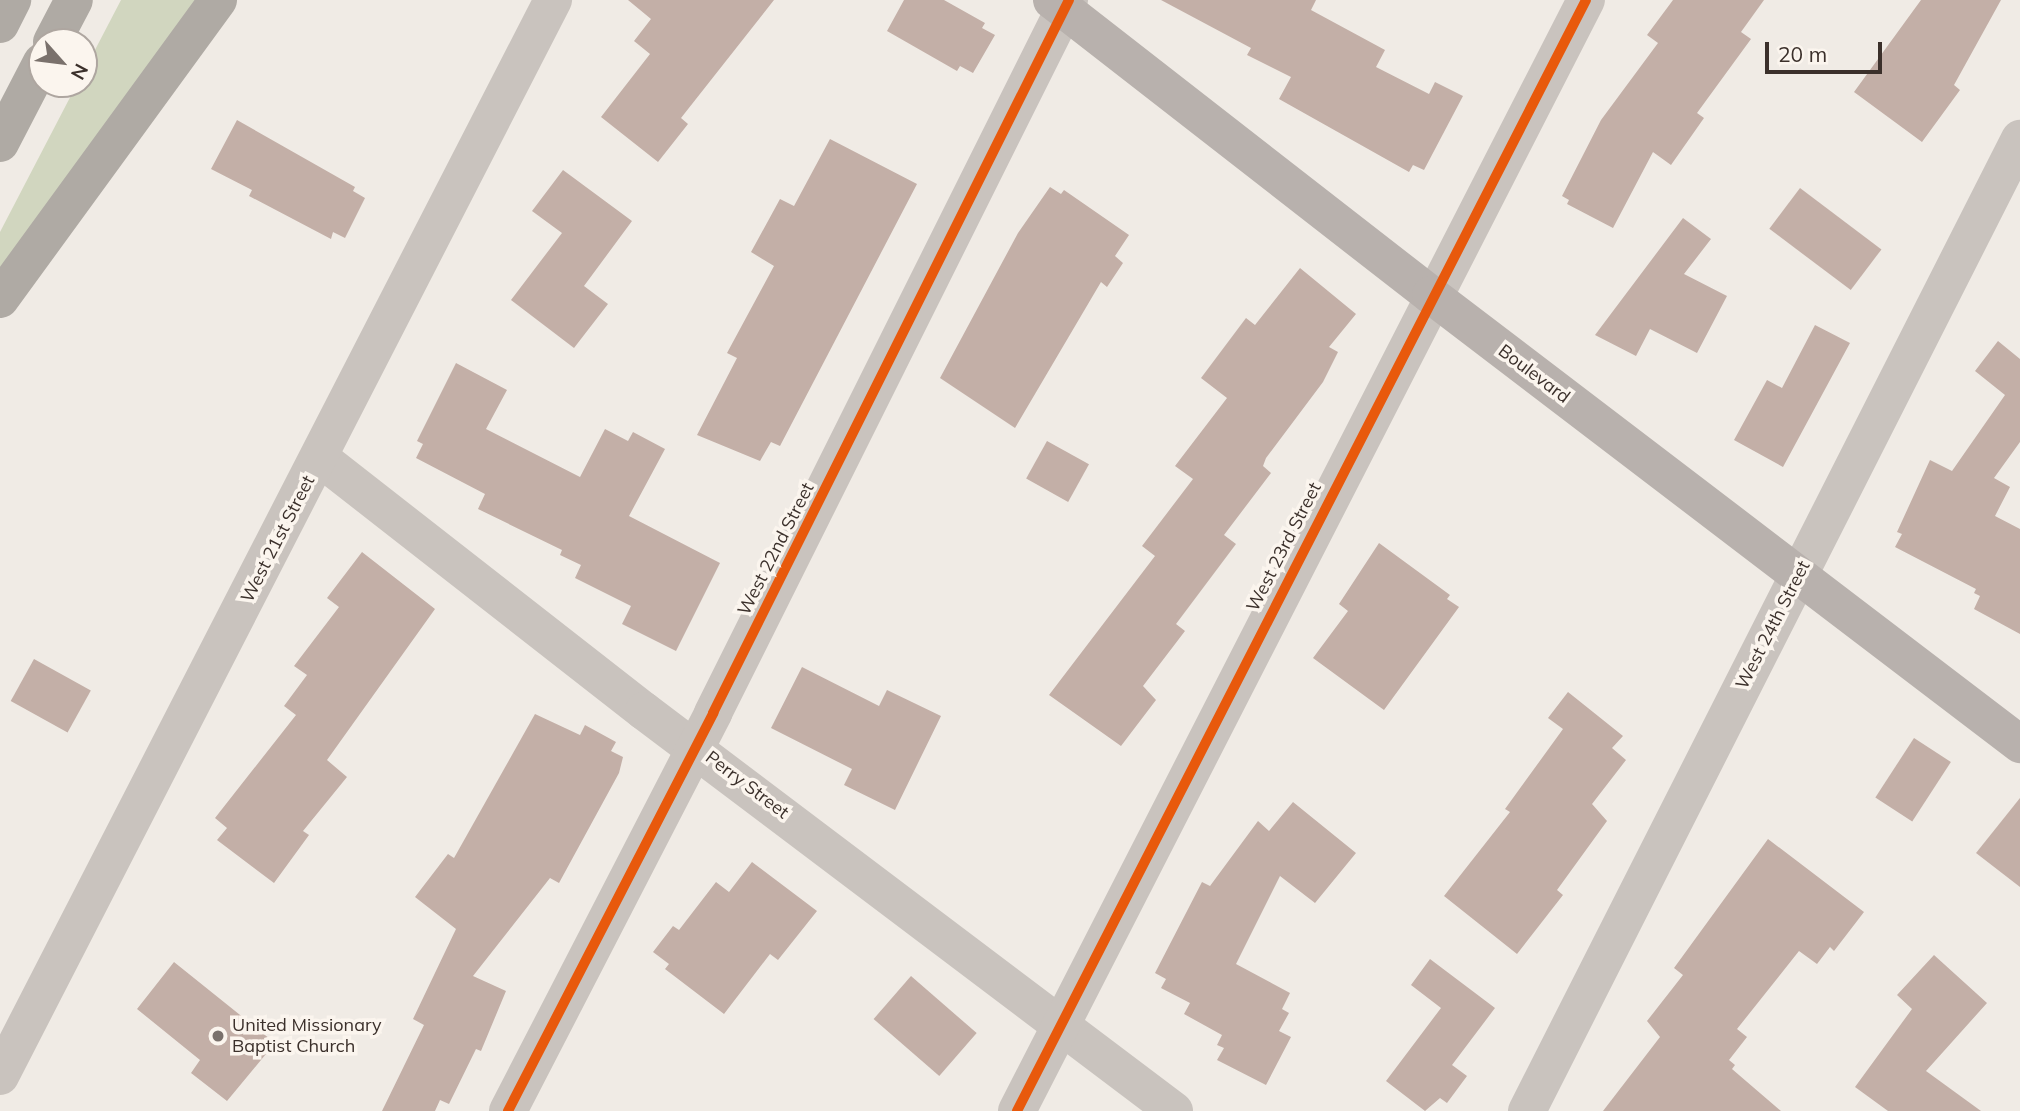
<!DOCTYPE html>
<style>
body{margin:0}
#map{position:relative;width:2020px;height:1111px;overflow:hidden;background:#f0ebe5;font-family:Mulish,sans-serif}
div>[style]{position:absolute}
.green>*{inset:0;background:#d1d6bf}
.building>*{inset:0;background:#c3afa7;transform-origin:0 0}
.minor>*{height:38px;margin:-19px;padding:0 19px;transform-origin:19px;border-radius:19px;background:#c9c3be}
.major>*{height:38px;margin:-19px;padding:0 19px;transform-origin:19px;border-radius:19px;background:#b8b1ad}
.highway>*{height:38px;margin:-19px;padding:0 19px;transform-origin:19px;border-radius:19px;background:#afaaa4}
.cycleway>*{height:10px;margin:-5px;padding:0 5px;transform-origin:5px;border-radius:5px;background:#e8590c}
.dots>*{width:19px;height:19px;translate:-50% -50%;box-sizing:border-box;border:4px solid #fbf5ee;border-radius:50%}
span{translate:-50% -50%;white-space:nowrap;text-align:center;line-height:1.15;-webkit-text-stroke:7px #fbf5ee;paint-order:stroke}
.street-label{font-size:18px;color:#3b302b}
.poi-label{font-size:18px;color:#3b302b}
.left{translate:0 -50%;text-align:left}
.north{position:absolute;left:28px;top:28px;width:70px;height:70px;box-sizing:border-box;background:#fbf5ee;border:2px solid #aea6a0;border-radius:50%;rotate:118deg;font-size:19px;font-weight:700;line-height:28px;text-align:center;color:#3b302b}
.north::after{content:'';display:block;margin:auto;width:24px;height:32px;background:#7a716c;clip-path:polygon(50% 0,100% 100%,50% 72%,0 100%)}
.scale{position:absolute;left:1765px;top:42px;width:117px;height:32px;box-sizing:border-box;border:4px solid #3b302b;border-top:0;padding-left:9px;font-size:21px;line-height:24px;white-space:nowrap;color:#3b302b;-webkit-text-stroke:5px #fbf5ee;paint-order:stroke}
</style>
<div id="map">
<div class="green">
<i style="clip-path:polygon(121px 0,199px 0,0 273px,0 232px,77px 84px,84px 84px,84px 71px)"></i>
</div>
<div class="building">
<i style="clip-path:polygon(628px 0,774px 0,681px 118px,688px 124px,658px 162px,601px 117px,650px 54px,634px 41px,651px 19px)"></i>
<i style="clip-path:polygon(904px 0,944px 0,985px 23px,982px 28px,995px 35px,973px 73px,960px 66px,957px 71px,887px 31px)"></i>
<i style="clip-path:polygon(1161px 0,1316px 0,1311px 10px,1385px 50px,1376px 67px,1429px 94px,1435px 82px,1463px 96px,1424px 170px,1413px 165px,1409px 172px,1279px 99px,1291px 77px,1247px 55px,1251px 48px)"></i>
<i style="clip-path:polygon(1673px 0,1764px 0,1741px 32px,1751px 39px,1697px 113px,1704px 118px,1671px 165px,1653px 152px,1613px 228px,1567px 204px,1569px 200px,1562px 196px,1601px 120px,1658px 43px,1647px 35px)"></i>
<i style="clip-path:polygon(1921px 0,2001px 0,1954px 85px,1960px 90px,1922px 142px,1854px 92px)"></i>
<i style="clip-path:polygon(237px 120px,355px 187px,353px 191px,365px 198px,345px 238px,333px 232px,331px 239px,249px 196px,252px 190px,211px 169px)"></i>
<i style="clip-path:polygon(830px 139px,917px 184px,780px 446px,771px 442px,760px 461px,697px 435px,737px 358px,727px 353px,774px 266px,751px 252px,780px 199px,794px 206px)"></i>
<i style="clip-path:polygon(563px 170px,632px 221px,584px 286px,608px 304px,574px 348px,511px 300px,562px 233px,532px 211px)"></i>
<i style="clip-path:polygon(1050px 187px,1061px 194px,1064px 190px,1129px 235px,1115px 256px,1123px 263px,1107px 287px,1101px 282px,1015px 428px,940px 378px,1018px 233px)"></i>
<i style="left:1800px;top:188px;width:102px;height:51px;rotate:37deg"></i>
<i style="clip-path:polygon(1683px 218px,1711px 239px,1684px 274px,1727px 296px,1697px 353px,1650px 329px,1636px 356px,1595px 335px)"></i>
<i style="clip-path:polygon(1300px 268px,1356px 314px,1329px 347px,1338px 352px,1323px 382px,1266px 458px,1263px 466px,1271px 473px,1224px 535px,1236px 544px,1176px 624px,1185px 631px,1143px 686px,1156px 700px,1121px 746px,1049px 695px,1155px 556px,1142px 546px,1193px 479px,1175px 466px,1227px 398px,1201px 378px,1246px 318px,1255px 325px)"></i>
<i style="clip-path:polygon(1815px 325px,1850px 343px,1783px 467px,1734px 440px,1767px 380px,1782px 388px)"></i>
<i style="clip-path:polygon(1998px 341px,2020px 359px,2020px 442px,1994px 478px,2010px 487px,1995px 516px,2020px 529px,2020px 634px,1974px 609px,1980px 596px,1974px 593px,1976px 589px,1895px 547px,1902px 534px,1897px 532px,1930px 460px,1952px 471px,2005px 395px,1975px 371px)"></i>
<i style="clip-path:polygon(456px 363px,507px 390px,486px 429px,580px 477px,605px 429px,628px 441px,633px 432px,665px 449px,629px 516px,720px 563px,676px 651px,622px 624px,631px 606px,575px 578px,581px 565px,560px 555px,562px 550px,478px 509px,485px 494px,416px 458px,423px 444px,417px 441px)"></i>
<i style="left:1047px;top:441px;width:48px;height:43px;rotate:29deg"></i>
<i style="clip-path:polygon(1379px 543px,1450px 595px,1447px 599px,1459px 607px,1384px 710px,1313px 658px,1348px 611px,1339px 604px)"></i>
<i style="clip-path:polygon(362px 552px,435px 609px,327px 760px,347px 777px,303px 831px,309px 835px,274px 883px,217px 840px,227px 828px,215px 818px,296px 715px,284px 706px,307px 675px,294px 666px,339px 607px,327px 598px)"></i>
<i style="left:34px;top:659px;width:65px;height:48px;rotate:29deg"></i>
<i style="clip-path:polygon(802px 667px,879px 706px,887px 690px,941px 716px,895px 810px,844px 785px,852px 769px,771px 728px)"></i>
<i style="clip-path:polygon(1568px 692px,1623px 736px,1612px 748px,1626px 760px,1592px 804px,1607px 821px,1557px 890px,1563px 895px,1517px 954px,1444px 896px,1510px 812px,1505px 809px,1563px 729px,1548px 718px)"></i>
<i style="clip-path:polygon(535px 714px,580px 735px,585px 725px,616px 742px,611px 751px,623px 757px,619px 773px,559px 883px,550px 878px,473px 976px,506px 991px,481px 1051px,476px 1049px,449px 1104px,440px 1100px,435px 1111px,382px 1111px,424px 1025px,413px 1019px,456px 929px,415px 897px,448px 854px,454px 858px)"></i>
<i style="left:1914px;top:738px;width:44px;height:71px;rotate:33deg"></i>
<i style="clip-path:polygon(2020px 798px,2020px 887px,1976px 853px)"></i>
<i style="clip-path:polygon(1293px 802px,1356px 853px,1315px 903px,1280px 876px,1236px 964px,1290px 993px,1282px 1009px,1289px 1013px,1279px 1031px,1291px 1037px,1266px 1085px,1217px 1060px,1224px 1048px,1217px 1045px,1222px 1035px,1184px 1014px,1190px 1003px,1161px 988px,1166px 979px,1155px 973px,1202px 882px,1210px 886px,1258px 821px,1269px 831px)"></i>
<i style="clip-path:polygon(1768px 839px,1864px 912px,1834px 951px,1830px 947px,1817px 964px,1799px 951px,1737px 1029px,1747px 1037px,1729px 1060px,1735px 1065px,1732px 1069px,1781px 1111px,1603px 1111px,1660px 1037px,1647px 1021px,1683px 975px,1674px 968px)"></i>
<i style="clip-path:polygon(752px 862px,817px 911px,778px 960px,770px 954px,724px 1014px,665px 969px,669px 964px,653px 952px,673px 926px,679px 930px,716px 882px,729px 892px)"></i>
<i style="clip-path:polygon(1934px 955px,1987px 1003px,1926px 1071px,1981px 1111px,1888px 1111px,1855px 1087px,1912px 1009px,1897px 995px)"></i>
<i style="clip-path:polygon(1430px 959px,1495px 1008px,1452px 1065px,1467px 1076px,1447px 1103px,1440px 1098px,1425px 1111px,1386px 1081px,1441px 1008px,1411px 985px)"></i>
<i style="clip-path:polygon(174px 962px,275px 1043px,227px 1101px,191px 1073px,200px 1060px,137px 1009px)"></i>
<i style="left:911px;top:976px;width:87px;height:57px;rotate:41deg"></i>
</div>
<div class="minor">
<i style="left:320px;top:458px;width:411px;rotate:38deg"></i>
<i style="left:644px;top:711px;width:664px;rotate:37.04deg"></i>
<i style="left:0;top:1076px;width:1210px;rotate:-62.8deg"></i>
<i style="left:508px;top:1111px;width:448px;rotate:-62.7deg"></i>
<i style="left:713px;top:713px;width:797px;rotate:-63.47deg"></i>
<i style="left:1017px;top:1111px;width:1248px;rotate:-62.88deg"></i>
<i style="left:1527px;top:1111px;width:1090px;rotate:-63.11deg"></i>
</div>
<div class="major">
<i style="left:1052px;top:0;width:480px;rotate:37.9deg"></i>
<i style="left:1431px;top:295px;width:741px;rotate:37.32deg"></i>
</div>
<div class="highway">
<i style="left:0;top:24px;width:27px;rotate:-63deg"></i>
<i style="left:52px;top:42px;width:47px;rotate:-62.4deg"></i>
<i style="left:0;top:143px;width:91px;rotate:-62.6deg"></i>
<i style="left:0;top:299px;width:370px;rotate:-53.9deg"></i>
</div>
<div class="cycleway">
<i style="left:508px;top:1111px;width:448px;rotate:-62.7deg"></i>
<i style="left:713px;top:713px;width:797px;rotate:-63.47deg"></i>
<i style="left:1017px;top:1111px;width:1248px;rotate:-62.88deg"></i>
</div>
<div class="dots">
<i style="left:218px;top:1036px;background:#7a716c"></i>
</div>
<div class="street-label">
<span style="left:1534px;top:374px;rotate:37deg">Boulevard</span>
<span style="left:278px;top:539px;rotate:-63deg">West 21st Street</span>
<span style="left:1284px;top:547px;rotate:-63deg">West 23rd Street</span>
<span style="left:776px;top:549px;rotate:-63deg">West 22nd Street</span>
<span style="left:1773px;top:625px;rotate:-63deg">West 24th Street</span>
<span style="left:747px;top:785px;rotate:37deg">Perry Street</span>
</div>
<div class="poi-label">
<span class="left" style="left:232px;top:1036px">United Missionary<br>Baptist Church</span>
</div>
<div class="north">N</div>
<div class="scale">20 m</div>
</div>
